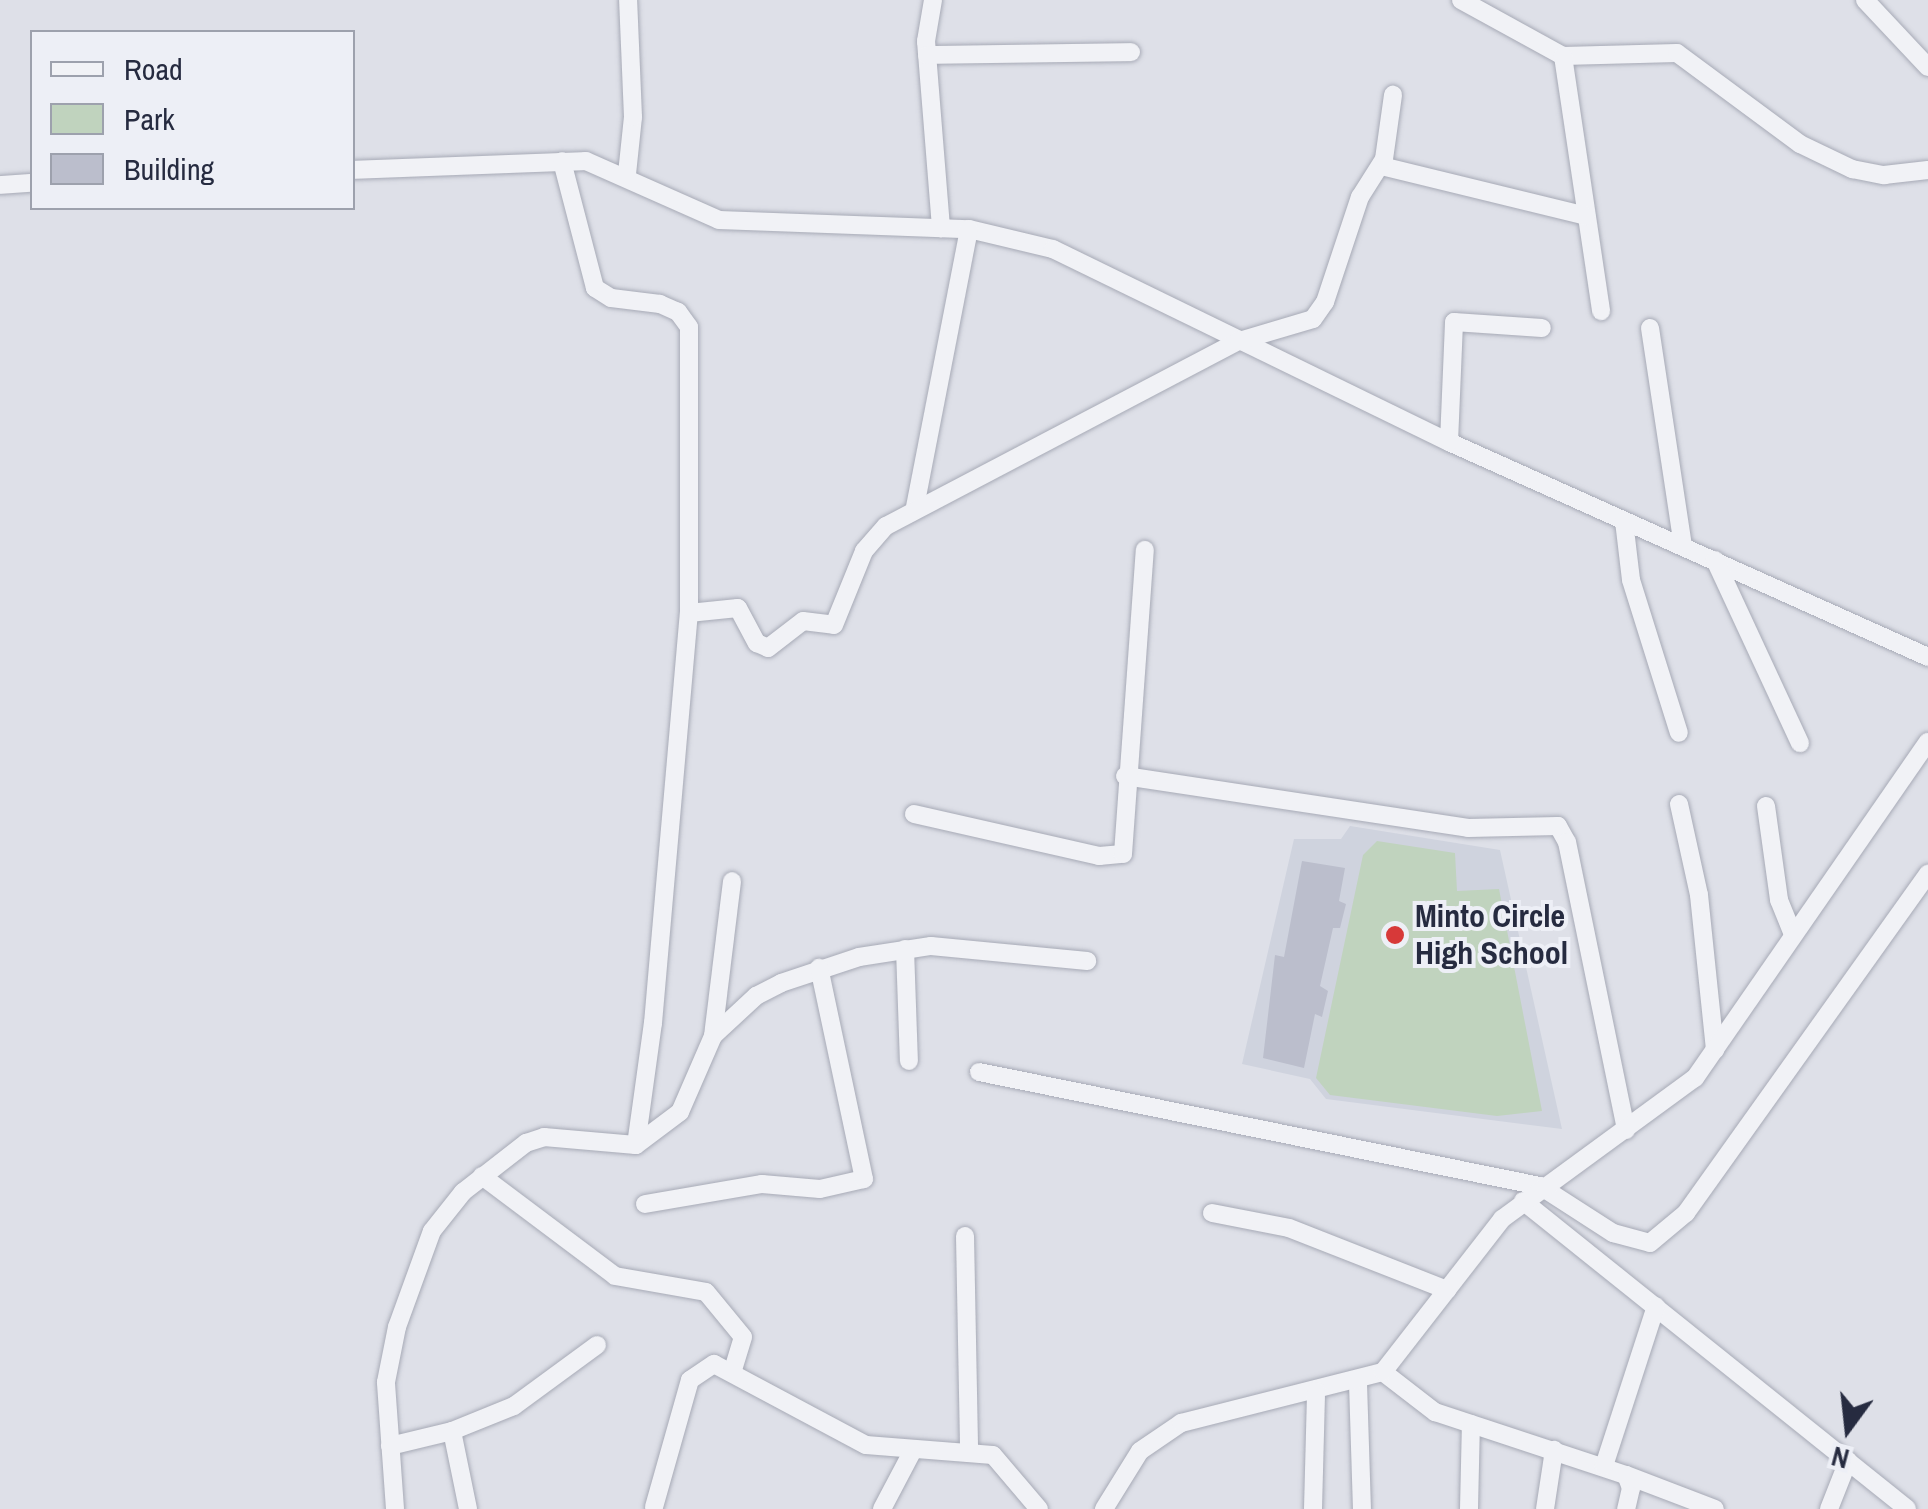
<!DOCTYPE html>
<style>
body{margin:0}
#map{position:relative;width:1928px;height:1509px;overflow:hidden;background:#dee0e8;font-family:"Archivo Narrow",sans-serif}
div>[style]{position:absolute}
.built>*{inset:0;background:#cfd3de}
.green>*{inset:0;background:#c0d3be}
.building>*{inset:0;background:#bbbecc}
.roads{filter:drop-shadow(0 0 2px #a7aab6) drop-shadow(0 0 2px #a7aab6)}
.street>*{height:18px;margin:-9px;padding:0 9px;transform-origin:9px;border-radius:9px;background:#f1f2f6}
.dots>*{width:28px;height:28px;translate:-50% -50%;box-sizing:border-box;border:5px solid #edeff6;border-radius:50%}
span{translate:-50% -50%;white-space:nowrap;text-align:center;line-height:1.15;-webkit-text-stroke:8px #edeff6;paint-order:stroke}
.poi-label{font-size:32px;color:#262b40;font-weight:700}
.left{translate:0 -50%;text-align:left}
.legend{position:absolute;left:30px;top:30px;width:325px;height:180px;box-sizing:border-box;background:#edeff6;border:2px solid #9da1ad;margin:0;padding:12px 18px;list-style:none;font-size:30px;color:#262b40}
.legend li{display:flex;align-items:center;gap:20px;height:50px}
.legend b{width:50px;border:2px solid #9da1ad}
.north{position:absolute;left:1798px;top:1379px;width:100px;height:100px;-webkit-text-stroke:8px #edeff6;paint-order:stroke;rotate:195deg;font-size:28px;font-weight:700;line-height:40px;text-align:center;color:#262b40}
.north::after{content:'';display:block;margin:auto;width:35px;height:45px;background:#262b40;clip-path:polygon(50% 0,100% 100%,50% 72%,0 100%)}
</style>
<div id="map">
<div class="built">
<i style="clip-path:polygon(1350px 826px,1500px 850px,1562px 1129px,1326px 1099px,1310px 1079px,1242px 1064px,1294px 839px,1341px 839px)"></i>
</div>
<div class="green">
<i style="clip-path:polygon(1377px 841px,1455px 853px,1457px 891px,1499px 889px,1542px 1111px,1497px 1116px,1330px 1095px,1316px 1078px,1363px 855px)"></i>
</div>
<div class="building">
<i style="clip-path:polygon(1302px 861px,1345px 868px,1339px 901px,1346px 904px,1340px 928px,1333px 928px,1320px 986px,1328px 991px,1322px 1017px,1315px 1014px,1304px 1068px,1263px 1058px,1275px 955px,1284px 957px)"></i>
</div>
<div class="roads">
<div class="street">
<i style="left:933px;top:0;width:42px;rotate:99.7deg"></i>
<i style="left:926px;top:41px;width:188px;rotate:85.4deg"></i>
<i style="left:1461px;top:0;width:116px;rotate:28.8deg"></i>
<i style="left:1563px;top:56px;width:114px;rotate:-1.5deg"></i>
<i style="left:1677px;top:53px;width:153px;rotate:36.5deg"></i>
<i style="left:1800px;top:144px;width:58px;rotate:25.7deg"></i>
<i style="left:1852px;top:169px;width:33px;rotate:11deg"></i>
<i style="left:1884px;top:175px;width:44px;rotate:-6.5deg"></i>
<i style="left:1865px;top:0;width:92px;rotate:46.8deg"></i>
<i style="left:927px;top:55px;width:204px;rotate:-0.8deg"></i>
<i style="left:1563px;top:56px;width:258px;rotate:81.5deg"></i>
<i style="left:1381px;top:166px;width:211px;rotate:13.7deg"></i>
<i style="left:352px;top:170px;width:234px;rotate:-2.2deg"></i>
<i style="left:586px;top:161px;width:145px;rotate:23.9deg"></i>
<i style="left:719px;top:220px;width:250px;rotate:2.1deg"></i>
<i style="left:969px;top:229px;width:86px;rotate:13.4deg"></i>
<i style="left:1053px;top:249px;width:441px;rotate:26deg"></i>
<i style="left:1449px;top:442px;width:525px;rotate:24.17deg"></i>
<i style="left:627px;top:174px;width:57px;rotate:-84deg"></i>
<i style="left:633px;top:117px;width:117px;rotate:-92.4deg"></i>
<i style="left:0;top:185px;width:32px;rotate:-4deg"></i>
<i style="left:1650px;top:328px;width:221px;rotate:81.4deg"></i>
<i style="left:1449px;top:442px;width:120px;rotate:-87.6deg"></i>
<i style="left:1454px;top:322px;width:88px;rotate:3.9deg"></i>
<i style="left:915px;top:507px;width:283px;rotate:-79deg"></i>
<i style="left:1624px;top:521px;width:59px;rotate:83.2deg"></i>
<i style="left:1631px;top:580px;width:160px;rotate:72.6deg"></i>
<i style="left:1715px;top:560px;width:202px;rotate:65.1deg"></i>
<i style="left:689px;top:613px;width:49px;rotate:-5.8deg"></i>
<i style="left:738px;top:608px;width:40px;rotate:62deg"></i>
<i style="left:757px;top:643px;width:12px;rotate:24deg"></i>
<i style="left:768px;top:648px;width:44px;rotate:-37.6deg"></i>
<i style="left:803px;top:621px;width:31px;rotate:7deg"></i>
<i style="left:834px;top:625px;width:80px;rotate:-67.9deg"></i>
<i style="left:864px;top:551px;width:33px;rotate:-49deg"></i>
<i style="left:886px;top:526px;width:399px;rotate:-27.7deg"></i>
<i style="left:1239px;top:341px;width:77px;rotate:-16.6deg"></i>
<i style="left:1313px;top:319px;width:21px;rotate:-55deg"></i>
<i style="left:1325px;top:302px;width:111px;rotate:-71.6deg"></i>
<i style="left:1360px;top:197px;width:45px;rotate:-57.7deg"></i>
<i style="left:1384px;top:159px;width:65px;rotate:-82deg"></i>
<i style="left:1125px;top:776px;width:347px;rotate:8.6deg"></i>
<i style="left:1468px;top:828px;width:90px;rotate:-1.3deg"></i>
<i style="left:1558px;top:826px;width:18px;rotate:61deg"></i>
<i style="left:1567px;top:842px;width:294px;rotate:78.4deg"></i>
<i style="left:1679px;top:804px;width:93px;rotate:77.6deg"></i>
<i style="left:1699px;top:895px;width:156px;rotate:84.1deg"></i>
<i style="left:1766px;top:806px;width:95px;rotate:82.1deg"></i>
<i style="left:1779px;top:900px;width:38px;rotate:68deg"></i>
<i style="left:914px;top:814px;width:190px;rotate:12.8deg"></i>
<i style="left:1099px;top:856px;width:24px;rotate:-5deg"></i>
<i style="left:1123px;top:854px;width:305px;rotate:-85.9deg"></i>
<i style="left:905px;top:949px;width:112px;rotate:88deg"></i>
<i style="left:713px;top:1036px;width:156px;rotate:-83deg"></i>
<i style="left:979px;top:1072px;width:572px;rotate:11.49deg"></i>
<i style="left:1540px;top:1186px;width:87px;rotate:32.8deg"></i>
<i style="left:1613px;top:1233px;width:38px;rotate:15deg"></i>
<i style="left:1650px;top:1243px;width:47px;rotate:-39.8deg"></i>
<i style="left:1686px;top:1213px;width:417px;rotate:-54.5deg"></i>
<i style="left:636px;top:1145px;width:55px;rotate:-36.9deg"></i>
<i style="left:680px;top:1112px;width:83px;rotate:-66.5deg"></i>
<i style="left:713px;top:1036px;width:59px;rotate:-42.9deg"></i>
<i style="left:756px;top:996px;width:28px;rotate:-27deg"></i>
<i style="left:781px;top:983px;width:82px;rotate:-18.4deg"></i>
<i style="left:859px;top:957px;width:73px;rotate:-8.7deg"></i>
<i style="left:931px;top:946px;width:157px;rotate:5.5deg"></i>
<i style="left:482px;top:1176px;width:166px;rotate:36.9deg"></i>
<i style="left:615px;top:1276px;width:92px;rotate:10deg"></i>
<i style="left:706px;top:1292px;width:58px;rotate:50.6deg"></i>
<i style="left:743px;top:1337px;width:34px;rotate:107deg"></i>
<i style="left:1523px;top:1201px;width:492px;rotate:38.7deg"></i>
<i style="left:645px;top:1204px;width:119px;rotate:-9.7deg"></i>
<i style="left:762px;top:1184px;width:58px;rotate:4.9deg"></i>
<i style="left:820px;top:1189px;width:45px;rotate:-12.8deg"></i>
<i style="left:864px;top:1179px;width:216px;rotate:-102deg"></i>
<i style="left:1212px;top:1213px;width:78px;rotate:11deg"></i>
<i style="left:1289px;top:1228px;width:170px;rotate:21.4deg"></i>
<i style="left:965px;top:1236px;width:213px;rotate:88.9deg"></i>
<i style="left:1383px;top:1372px;width:66px;rotate:37.6deg"></i>
<i style="left:1435px;top:1412px;width:201px;rotate:18.3deg"></i>
<i style="left:1626px;top:1475px;width:14px;rotate:69deg"></i>
<i style="left:1631px;top:1488px;width:22px;rotate:103deg"></i>
<i style="left:1358px;top:1383px;width:126px;rotate:88.2deg"></i>
<i style="left:452px;top:1431px;width:80px;rotate:78.4deg"></i>
<i style="left:390px;top:1446px;width:64px;rotate:-13.6deg"></i>
<i style="left:452px;top:1431px;width:67px;rotate:-22deg"></i>
<i style="left:514px;top:1406px;width:103px;rotate:-36.3deg"></i>
<i style="left:1604px;top:1466px;width:168px;rotate:-72deg"></i>
<i style="left:1626px;top:1475px;width:95px;rotate:20.9deg"></i>
<i style="left:654px;top:1507px;width:132px;rotate:-74.2deg"></i>
<i style="left:690px;top:1380px;width:29px;rotate:-34deg"></i>
<i style="left:714px;top:1364px;width:172px;rotate:28.1deg"></i>
<i style="left:866px;top:1445px;width:127px;rotate:4.5deg"></i>
<i style="left:993px;top:1455px;width:71px;rotate:49.6deg"></i>
<i style="left:395px;top:1509px;width:127px;rotate:-94.1deg"></i>
<i style="left:386px;top:1382px;width:56px;rotate:-78.7deg"></i>
<i style="left:397px;top:1327px;width:102px;rotate:-70deg"></i>
<i style="left:432px;top:1231px;width:50px;rotate:-51.5deg"></i>
<i style="left:463px;top:1192px;width:80px;rotate:-37.9deg"></i>
<i style="left:526px;top:1143px;width:19px;rotate:-18deg"></i>
<i style="left:544px;top:1137px;width:92px;rotate:5deg"></i>
<i style="left:636px;top:1145px;width:123px;rotate:-82.1deg"></i>
<i style="left:653px;top:1023px;width:412px;rotate:-85deg"></i>
<i style="left:689px;top:613px;width:286px;rotate:-90deg"></i>
<i style="left:689px;top:327px;width:19px;rotate:-126deg"></i>
<i style="left:678px;top:312px;width:20px;rotate:-156deg"></i>
<i style="left:660px;top:304px;width:49px;rotate:-173deg"></i>
<i style="left:611px;top:298px;width:19px;rotate:-148deg"></i>
<i style="left:595px;top:288px;width:131px;rotate:-104.6deg"></i>
<i style="left:882px;top:1509px;width:64px;rotate:-62.2deg"></i>
<i style="left:1104px;top:1509px;width:68px;rotate:-58.2deg"></i>
<i style="left:1140px;top:1451px;width:50px;rotate:-34.3deg"></i>
<i style="left:1181px;top:1423px;width:208px;rotate:-14.2deg"></i>
<i style="left:1383px;top:1372px;width:194px;rotate:-52.1deg"></i>
<i style="left:1502px;top:1219px;width:239px;rotate:-36.2deg"></i>
<i style="left:1695px;top:1078px;width:409px;rotate:-55.3deg"></i>
<i style="left:1313px;top:1509px;width:118px;rotate:-88.5deg"></i>
<i style="left:1469px;top:1509px;width:85px;rotate:-88.7deg"></i>
<i style="left:1545px;top:1509px;width:60px;rotate:-81.3deg"></i>
<i style="left:1829px;top:1509px;width:52px;rotate:-68.4deg"></i>
</div>
</div>
<div class="dots">
<i style="left:1395px;top:935px;background:#d73939"></i>
</div>
<div class="poi-label">
<span class="left" style="left:1415px;top:935px">Minto Circle<br>High School</span>
</div>
<ul class="legend">
<li><b style="height:12px;background:#f1f2f6"></b>Road</li>
<li><b style="height:28px;background:#c0d3be"></b>Park</li>
<li><b style="height:28px;background:#bbbecc"></b>Building</li>
</ul>
<div class="north">N</div>
</div>
